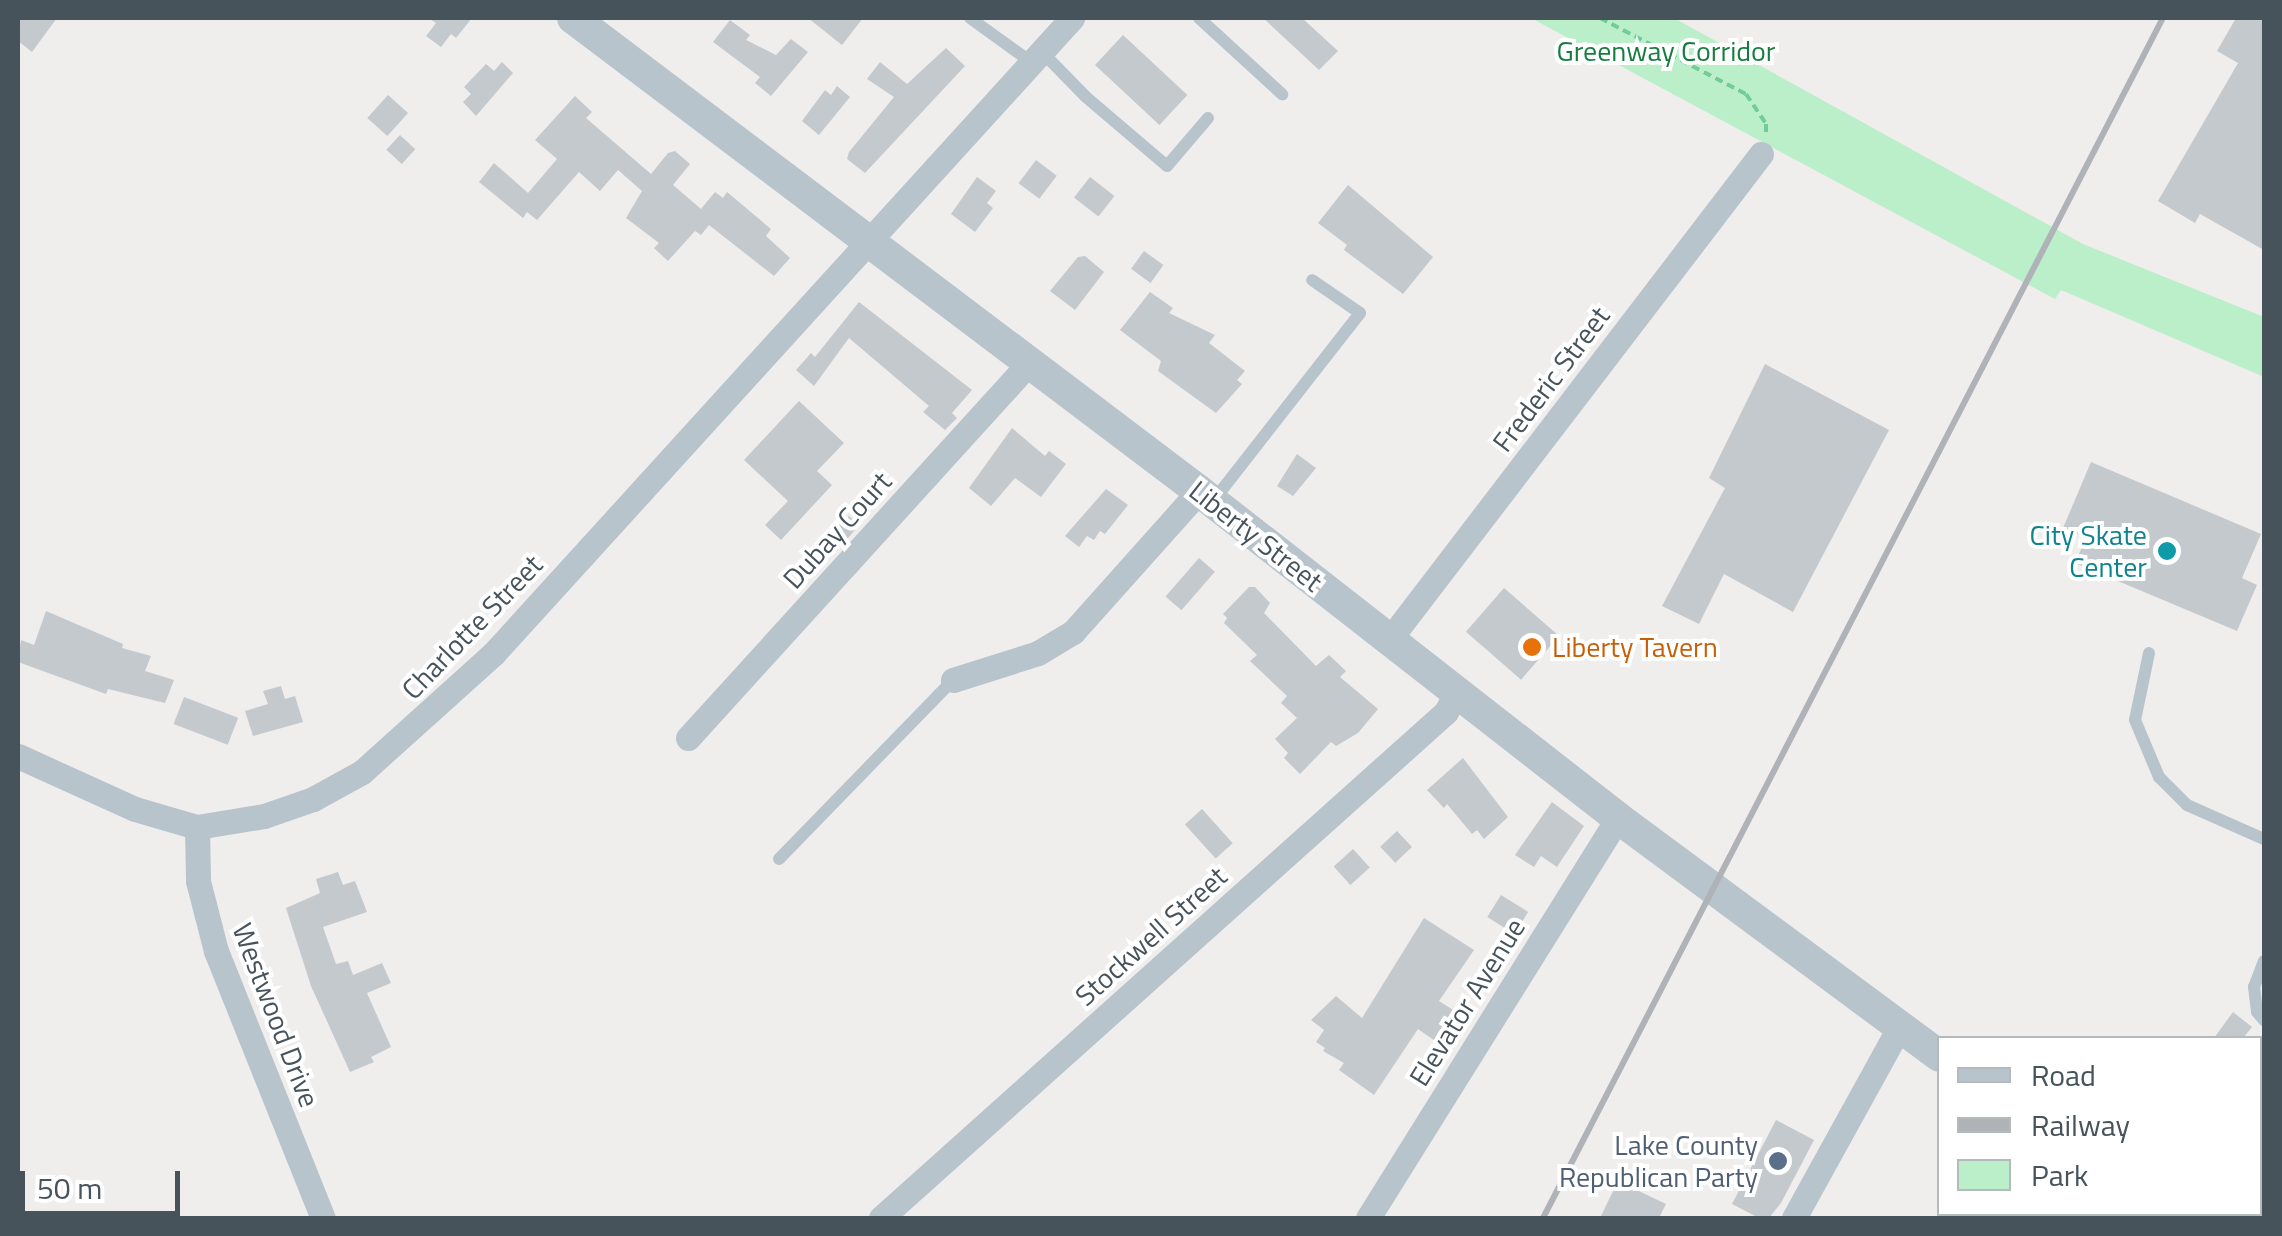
<!DOCTYPE html>
<style>
body{margin:0}
#map{position:relative;width:2282px;height:1236px;overflow:hidden;background:#f0eded;font-family:"Titillium Web",sans-serif}
div>[style]{position:absolute}
.green>*{inset:0;background:#bbefc9}
.building>*{inset:0;background:#c4c9cd;transform-origin:0 0}
.path>*{height:4px;margin-top:-2px;transform-origin:0;background:repeating-linear-gradient(90deg,#73cc97 0 8px,transparent 0 13px)}
.service>*{height:12px;margin:-6px;padding:0 6px;transform-origin:6px;border-radius:6px;background:#b8c4cb}
.minor>*{height:25px;margin:-12.5px;padding:0 12.5px;transform-origin:12.5px;border-radius:12.5px;background:#b8c4cb}
.tertiary>*{height:32px;margin:-16px;padding:0 16px;transform-origin:16px;border-radius:16px;background:#b8c4cb}
.rail>*{height:6px;margin:-3px;padding:0 3px;transform-origin:3px;border-radius:3px;background:#afb3b8}
.dots>*{width:28px;height:28px;translate:-50% -50%;box-sizing:border-box;border:5px solid #fff;border-radius:50%}
span{translate:-50% -50%;white-space:nowrap;text-align:center;line-height:1.15;-webkit-text-stroke:8px #fff;paint-order:stroke}
.park-label{font-size:28px;color:#167c3f}
.street-label{font-size:28px;color:#46535b}
.culture-label{font-size:28px;color:#0d838f}
.right{translate:-100% -50%;text-align:right}
.food-label{font-size:28px;color:#c56008}
.left{translate:0 -50%;text-align:left}
.service-label{font-size:28px;color:#4e5e75}
.frame{position:absolute;inset:0;border:20px solid #46535b;pointer-events:none}
.legend{position:absolute;left:1937px;top:1036px;width:325px;height:180px;box-sizing:border-box;background:#fff;border:2px solid #b5babd;margin:0;padding:12px 18px;list-style:none;font-size:30px;color:#46535b}
.legend li{display:flex;align-items:center;gap:20px;height:50px}
.legend b{width:50px;border:2px solid #b5babd}
.scale{position:absolute;left:20px;top:1171px;width:160px;height:45px;box-sizing:border-box;border:5px solid #46535b;border-top:0;padding-left:12px;font-size:30px;line-height:35px;white-space:nowrap;color:#46535b;-webkit-text-stroke:8px #fff;paint-order:stroke}
</style>
<div id="map">
<div class="green">
<i style="clip-path:polygon(1531px 18px,1674px 18px,2083px 244px,2264px 317px,2264px 377px,2061px 290px,2055px 299px)"></i>
</div>
<div class="building">
<i style="clip-path:polygon(18px 18px,57px 18px,32px 52px,18px 41px)"></i>
<i style="clip-path:polygon(428px 18px,472px 18px,456px 38px,451px 34px,441px 47px,426px 36px,436px 23px)"></i>
<i style="clip-path:polygon(808px 18px,863px 18px,842px 45px)"></i>
<i style="clip-path:polygon(1263px 18px,1302px 18px,1338px 51px,1319px 70px)"></i>
<i style="clip-path:polygon(2236px 18px,2264px 18px,2264px 250px,2200px 214px,2195px 223px,2158px 201px,2238px 63px,2217px 51px)"></i>
<i style="clip-path:polygon(730px 20px,750px 35px,746px 40px,776px 55px,791px 39px,808px 52px,771px 96px,755px 83px,760px 77px,713px 42px)"></i>
<i style="left:1123px;top:35px;width:88px;height:41px;rotate:43deg"></i>
<i style="clip-path:polygon(946px 48px,965px 66px,865px 173px,847px 159px,849px 152px,894px 97px,867px 79px,880px 62px,907px 84px)"></i>
<i style="clip-path:polygon(502px 62px,513px 73px,476px 116px,463px 102px,471px 94px,464px 87px,486px 64px,494px 71px)"></i>
<i style="clip-path:polygon(837px 86px,850px 97px,819px 135px,802px 121px,825px 90px,831px 95px)"></i>
<i style="left:388px;top:95px;width:27px;height:31px;rotate:42deg"></i>
<i style="clip-path:polygon(575px 96px,592px 112px,586px 118px,651px 174px,668px 153px,675px 151px,690px 164px,673px 185px,701px 209px,715px 192px,723px 198px,727px 192px,771px 229px,766px 236px,790px 258px,774px 276px,709px 225px,701px 235px,695px 231px,668px 261px,654px 248px,659px 243px,626px 218px,642px 191px,618px 170px,600px 191px,579px 172px,537px 220px,527px 212px,523px 218px,479px 182px,494px 163px,528px 193px,557px 159px,535px 140px)"></i>
<i style="left:400px;top:135px;width:21px;height:20px;rotate:43deg"></i>
<i style="left:1036px;top:160px;width:26px;height:29px;rotate:37deg"></i>
<i style="clip-path:polygon(977px 177px,996px 191px,987px 203px,993px 208px,975px 232px,951px 214px)"></i>
<i style="left:1090px;top:177px;width:31px;height:26px;rotate:38deg"></i>
<i style="clip-path:polygon(1348px 185px,1433px 257px,1403px 294px,1344px 250px,1347px 245px,1318px 223px)"></i>
<i style="left:1144px;top:251px;width:24px;height:22px;rotate:36deg"></i>
<i style="clip-path:polygon(1085px 256px,1104px 272px,1075px 310px,1050px 291px,1078px 257px)"></i>
<i style="clip-path:polygon(1150px 292px,1173px 308px,1169px 313px,1215px 335px,1209px 343px,1245px 371px,1237px 380px,1242px 384px,1216px 413px,1158px 371px,1161px 361px,1120px 330px)"></i>
<i style="clip-path:polygon(859px 302px,972px 390px,952px 413px,957px 418px,945px 430px,923px 412px,929px 406px,849px 338px,814px 386px,796px 370px,811px 353px,815px 357px)"></i>
<i style="clip-path:polygon(1765px 364px,1889px 430px,1793px 612px,1724px 574px,1699px 624px,1662px 606px,1725px 488px,1709px 478px)"></i>
<i style="clip-path:polygon(799px 401px,844px 443px,817px 471px,832px 485px,781px 540px,765px 525px,788px 501px,744px 460px)"></i>
<i style="clip-path:polygon(1012px 428px,1045px 456px,1049px 451px,1066px 464px,1041px 497px,1015px 478px,991px 506px,969px 488px)"></i>
<i style="clip-path:polygon(1297px 454px,1316px 468px,1293px 496px,1277px 486px)"></i>
<i style="clip-path:polygon(2091px 462px,2261px 534px,2242px 578px,2257px 585px,2237px 631px,2075px 563px,2086px 538px,2063px 528px)"></i>
<i style="clip-path:polygon(1106px 489px,1128px 505px,1105px 534px,1100px 531px,1094px 540px,1087px 536px,1079px 547px,1065px 536px)"></i>
<i style="clip-path:polygon(849px 516px,859px 525px,843px 544px,831px 532px)"></i>
<i style="left:1199px;top:558px;width:21px;height:51px;rotate:41deg"></i>
<i style="clip-path:polygon(1249px 587px,1255px 587px,1270px 603px,1264px 613px,1316px 666px,1329px 655px,1346px 671px,1340px 677px,1378px 709px,1358px 733px,1336px 746px,1331px 742px,1300px 774px,1284px 758px,1288px 753px,1275px 739px,1297px 718px,1281px 703px,1287px 696px,1250px 661px,1257px 655px,1224px 623px,1227px 618px,1223px 614px)"></i>
<i style="left:1504px;top:588px;width:73px;height:58px;rotate:41deg"></i>
<i style="clip-path:polygon(46px 611px,123px 644px,122px 648px,151px 656px,145px 671px,174px 680px,165px 703px,108px 689px,106px 694px,18px 662px,21px 640px,34px 645px)"></i>
<i style="clip-path:polygon(281px 686px,285px 699px,295px 696px,303px 722px,253px 736px,245px 711px,268px 704px,263px 691px)"></i>
<i style="left:184px;top:697px;width:58px;height:29px;rotate:21deg"></i>
<i style="clip-path:polygon(1463px 758px,1508px 817px,1484px 839px,1477px 830px,1472px 834px,1447px 804px,1444px 808px,1427px 790px)"></i>
<i style="clip-path:polygon(1552px 802px,1584px 826px,1557px 867px,1541px 856px,1534px 867px,1515px 855px)"></i>
<i style="left:1202px;top:809px;width:46px;height:23px;rotate:48deg"></i>
<i style="left:1397px;top:831px;width:22px;height:23px;rotate:47deg"></i>
<i style="left:1353px;top:849px;width:25px;height:26px;rotate:48deg"></i>
<i style="clip-path:polygon(338px 872px,343px 885px,355px 881px,367px 912px,323px 927px,336px 964px,348px 961px,353px 975px,382px 963px,391px 983px,367px 993px,391px 1047px,371px 1057px,374px 1062px,350px 1072px,311px 986px,286px 908px,320px 893px,316px 879px)"></i>
<i style="left:1501px;top:895px;width:32px;height:26px;rotate:32deg"></i>
<i style="clip-path:polygon(1424px 918px,1474px 950px,1439px 1001px,1458px 1013px,1438px 1043px,1418px 1029px,1374px 1095px,1339px 1070px,1344px 1063px,1323px 1051px,1325px 1048px,1316px 1042px,1324px 1030px,1311px 1020px,1336px 996px,1362px 1018px)"></i>
<i style="clip-path:polygon(2233px 1012px,2252px 1027px,2243px 1038px,2214px 1038px)"></i>
<i style="clip-path:polygon(1776px 1120px,1814px 1140px,1781px 1203px,1769px 1218px,1759px 1218px,1732px 1204px)"></i>
<i style="clip-path:polygon(1618px 1181px,1666px 1204px,1659px 1218px,1600px 1218px)"></i>
</div>
<div class="path">
<i style="left:1600px;top:18px;width:165px;rotate:27.5deg"></i>
<i style="left:1746px;top:94px;width:36px;rotate:56deg"></i>
<i style="left:1766px;top:124px;width:11px;rotate:90deg"></i>
</div>
<div class="service">
<i style="left:970px;top:18px;width:75px;rotate:35.8deg"></i>
<i style="left:1199px;top:18px;width:113px;rotate:42.5deg"></i>
<i style="left:1041px;top:51px;width:64px;rotate:45.6deg"></i>
<i style="left:1086px;top:97px;width:106px;rotate:40.4deg"></i>
<i style="left:1167px;top:166px;width:63px;rotate:-49.5deg"></i>
<i style="left:1214px;top:500px;width:237px;rotate:-52deg"></i>
<i style="left:1360px;top:313px;width:58px;rotate:-145.5deg"></i>
<i style="left:2149px;top:653px;width:68px;rotate:101.8deg"></i>
<i style="left:2135px;top:720px;width:62px;rotate:67.2deg"></i>
<i style="left:2159px;top:777px;width:40px;rotate:45deg"></i>
<i style="left:2187px;top:805px;width:84px;rotate:23.8deg"></i>
<i style="left:779px;top:859px;width:250px;rotate:-45.8deg"></i>
<i style="left:2264px;top:961px;width:28px;rotate:111deg"></i>
<i style="left:2254px;top:987px;width:25px;rotate:83deg"></i>
<i style="left:2257px;top:1012px;width:11px;rotate:49deg"></i>
</div>
<div class="minor">
<i style="left:1389px;top:640px;width:612px;rotate:-52.57deg"></i>
<i style="left:953px;top:680px;width:89px;rotate:-17.6deg"></i>
<i style="left:1038px;top:653px;width:41px;rotate:-31deg"></i>
<i style="left:1073px;top:632px;width:189px;rotate:-48.2deg"></i>
<i style="left:688px;top:738px;width:508px;rotate:-47.71deg"></i>
<i style="left:18px;top:756px;width:128px;rotate:24.4deg"></i>
<i style="left:135px;top:809px;width:65px;rotate:16.2deg"></i>
<i style="left:197px;top:827px;width:68px;rotate:-9.3deg"></i>
<i style="left:264px;top:816px;width:52px;rotate:-19.1deg"></i>
<i style="left:313px;top:799px;width:56px;rotate:-28.9deg"></i>
<i style="left:362px;top:772px;width:178px;rotate:-42deg"></i>
<i style="left:494px;top:653px;width:859px;rotate:-47.69deg"></i>
<i style="left:197px;top:827px;width:54px;rotate:88.9deg"></i>
<i style="left:198px;top:881px;width:72px;rotate:75.6deg"></i>
<i style="left:216px;top:951px;width:288px;rotate:68.2deg"></i>
<i style="left:881px;top:1218px;width:758px;rotate:-41.85deg"></i>
<i style="left:1446px;top:712px;width:21px;rotate:-62deg"></i>
<i style="left:1368px;top:1218px;width:472px;rotate:-58deg"></i>
<i style="left:1794px;top:1218px;width:219px;rotate:-61.1deg"></i>
</div>
<div class="tertiary">
<i style="left:573px;top:18px;width:785px;rotate:37.07deg"></i>
<i style="left:1199px;top:491px;width:531px;rotate:37.97deg"></i>
<i style="left:1618px;top:818px;width:400px;rotate:36.5deg"></i>
<i style="left:2147px;top:1214px;width:8px;rotate:30deg"></i>
</div>
<div class="rail">
<i style="left:1543px;top:1218px;width:1351px;rotate:-62.68deg"></i>
</div>
<div class="dots">
<i style="left:2167px;top:551px;background:#0f9aa8"></i>
<i style="left:1532px;top:647px;background:#e8710a"></i>
<i style="left:1778px;top:1161px;background:#5c6f8a"></i>
</div>
<div class="park-label">
<span style="left:1666px;top:51px">Greenway Corridor</span>
</div>
<div class="street-label">
<span style="left:1551px;top:379px;rotate:-53deg">Frederic Street</span>
<span style="left:837px;top:530px;rotate:-48deg">Dubay Court</span>
<span style="left:1256px;top:536px;rotate:38deg">Liberty Street</span>
<span style="left:472px;top:627px;rotate:-46deg">Charlotte Street</span>
<span style="left:1151px;top:936px;rotate:-42deg">Stockwell Street</span>
<span style="left:1467px;top:1002px;rotate:-58deg">Elevator Avenue</span>
<span style="left:276px;top:1015px;rotate:69deg">Westwood Drive</span>
</div>
<div class="culture-label">
<span class="right" style="left:2147px;top:551px">City Skate<br>Center</span>
</div>
<div class="food-label">
<span class="left" style="left:1552px;top:647px">Liberty Tavern</span>
</div>
<div class="service-label">
<span class="right" style="left:1758px;top:1161px">Lake County<br>Republican Party</span>
</div>
<div class="frame"></div>
<ul class="legend">
<li><b style="height:12px;background:#b8c4cb"></b>Road</li>
<li><b style="height:12px;background:#afb3b8"></b>Railway</li>
<li><b style="height:28px;background:#bbefc9"></b>Park</li>
</ul>
<div class="scale">50 m</div>
</div>
